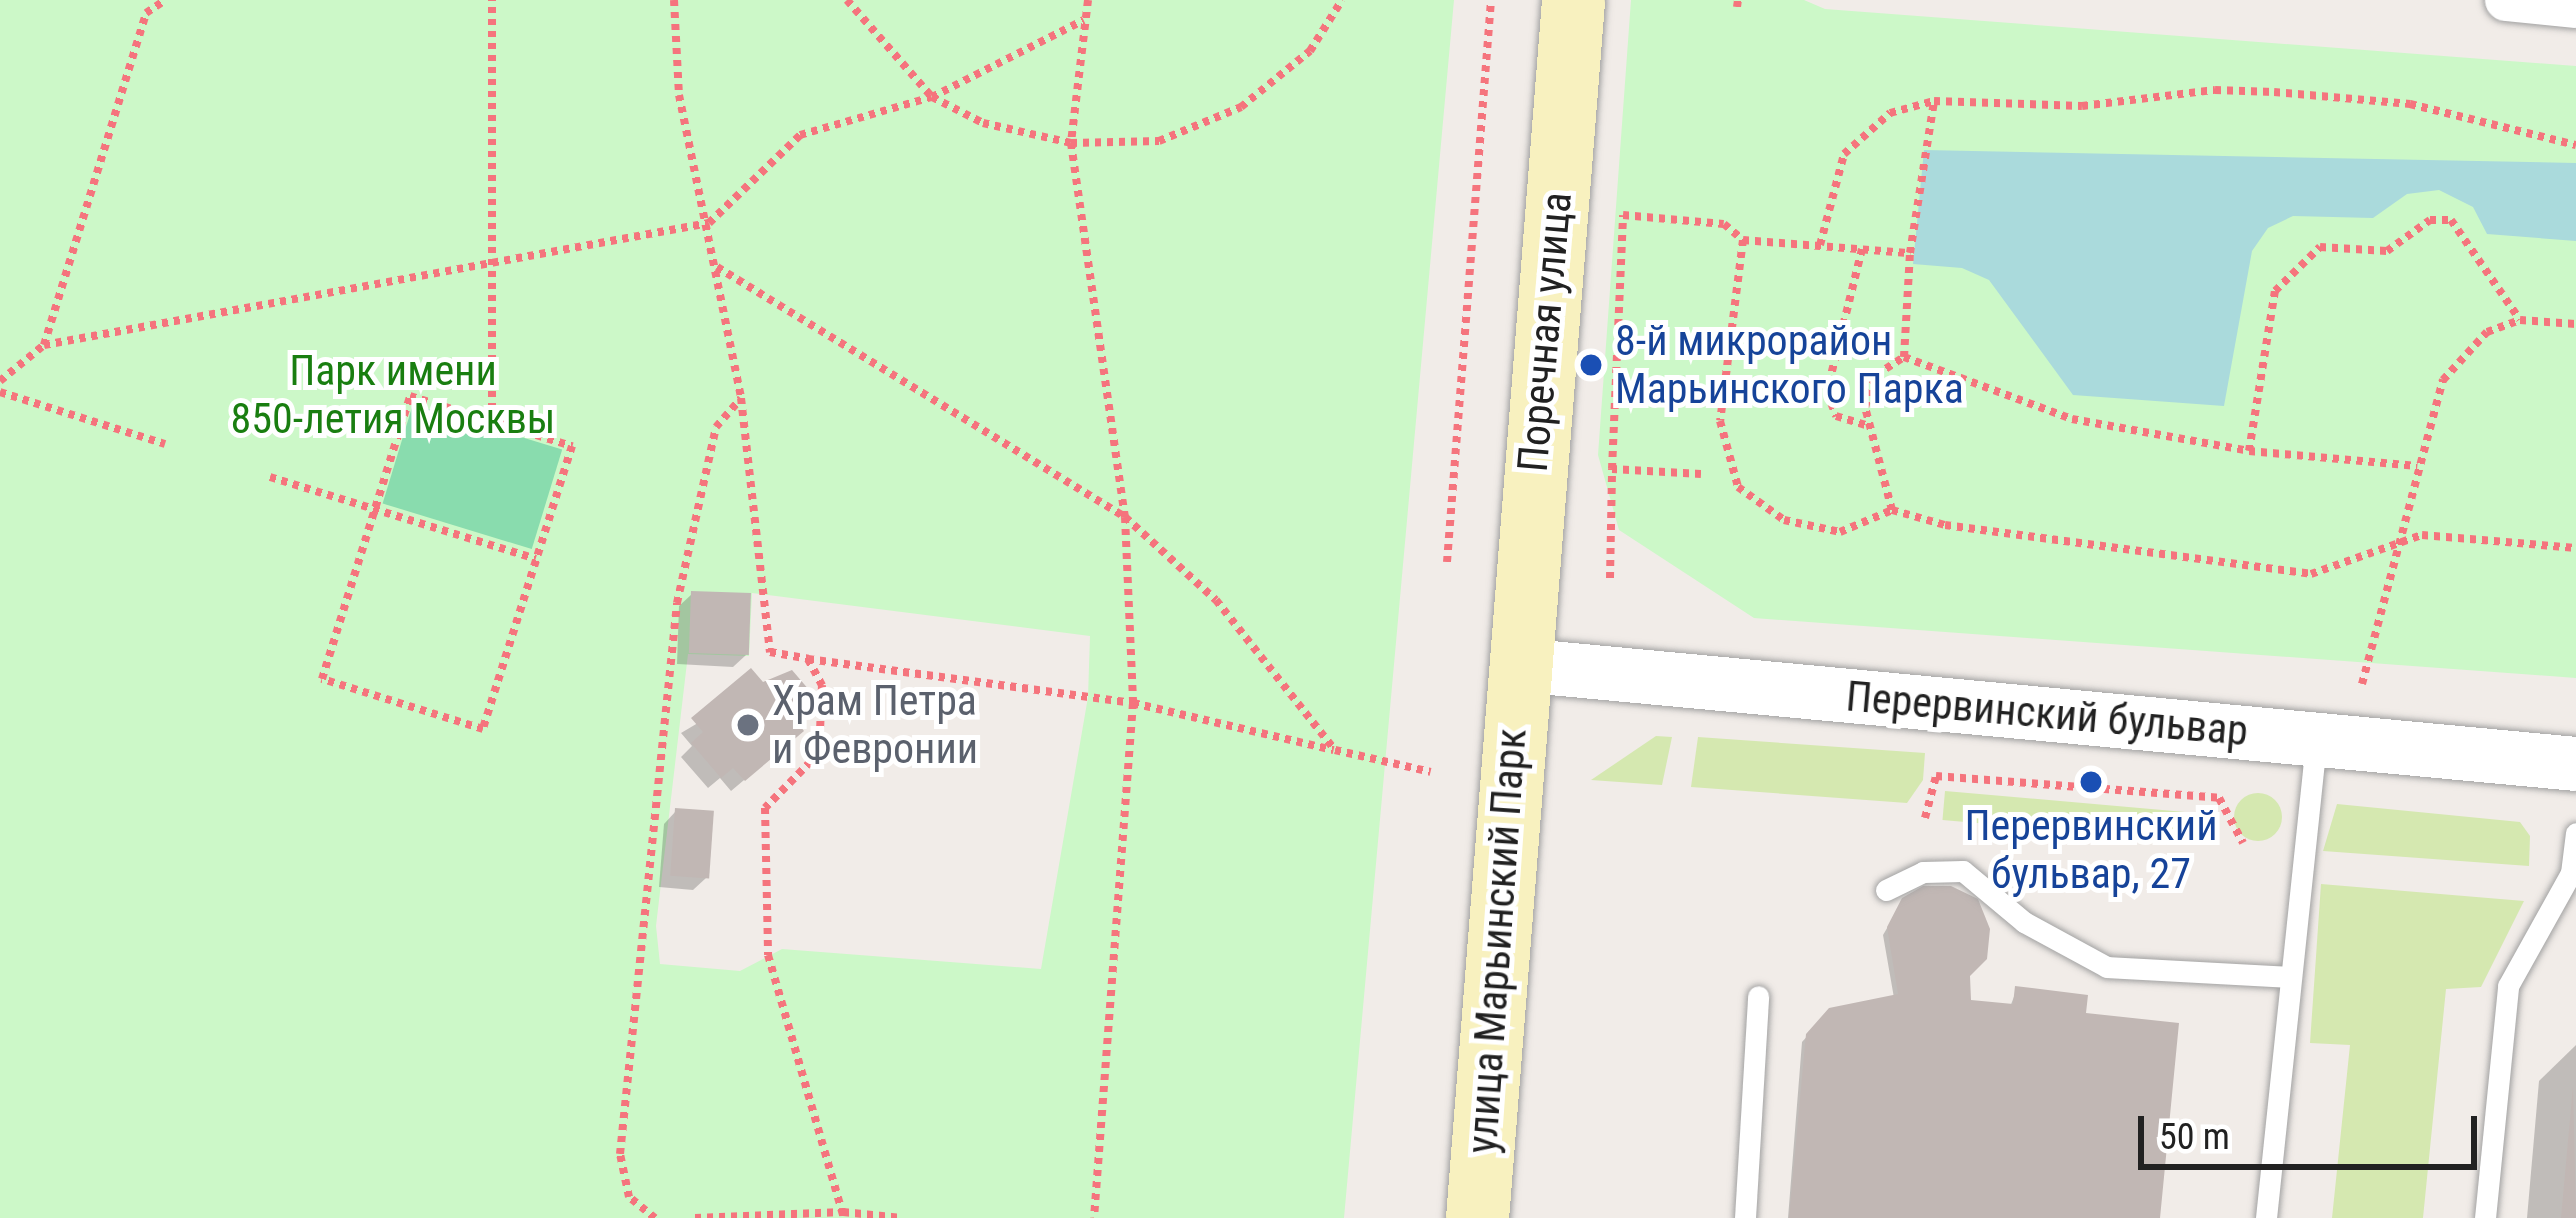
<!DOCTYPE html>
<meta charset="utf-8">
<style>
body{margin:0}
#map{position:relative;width:2576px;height:1218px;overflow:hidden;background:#f1ece8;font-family:"Roboto Condensed",sans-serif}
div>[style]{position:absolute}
.grass>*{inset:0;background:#d5e8b0;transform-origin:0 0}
.round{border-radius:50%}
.park>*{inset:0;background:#ccf8c8}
.pitch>*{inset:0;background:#89dcae;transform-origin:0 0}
.water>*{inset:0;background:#aadadc}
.shadow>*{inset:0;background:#0003}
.building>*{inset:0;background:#c1b7b4;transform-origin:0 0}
.path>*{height:8px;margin-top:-4px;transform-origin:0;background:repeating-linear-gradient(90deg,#f5747d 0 6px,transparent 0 12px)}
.roads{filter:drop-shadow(0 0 3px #a2a2a2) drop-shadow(0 0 3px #a2a2a2)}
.service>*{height:21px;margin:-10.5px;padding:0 10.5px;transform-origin:10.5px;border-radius:10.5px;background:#fff}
.minor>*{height:42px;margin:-21px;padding:0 21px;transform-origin:21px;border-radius:21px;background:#fff}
.tertiary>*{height:54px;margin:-27px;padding:0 27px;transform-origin:27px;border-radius:27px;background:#fff}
.secondary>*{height:63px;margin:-31.5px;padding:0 31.5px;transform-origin:31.5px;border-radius:31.5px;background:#f8f1bf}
.dots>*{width:33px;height:33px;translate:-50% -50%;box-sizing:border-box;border:6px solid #fff;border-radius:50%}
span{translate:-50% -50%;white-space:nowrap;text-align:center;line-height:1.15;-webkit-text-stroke:10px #fff;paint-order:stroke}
.street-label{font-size:42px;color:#212121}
.transit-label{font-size:42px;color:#164399}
.left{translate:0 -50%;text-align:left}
.park-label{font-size:42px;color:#197e10}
.worship-label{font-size:42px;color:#5b616d}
.scale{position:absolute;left:2138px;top:1116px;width:339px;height:54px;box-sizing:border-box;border:6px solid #212121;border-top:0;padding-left:15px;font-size:36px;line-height:42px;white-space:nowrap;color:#212121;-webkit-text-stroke:9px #fff;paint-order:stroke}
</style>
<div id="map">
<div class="grass">
<i style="clip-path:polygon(1656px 736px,1672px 737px,1662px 785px,1591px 780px)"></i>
<i style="clip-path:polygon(1698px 737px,1925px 753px,1923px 780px,1907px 803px,1691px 787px)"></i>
<i style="left:1945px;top:791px;width:255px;height:29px;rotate:5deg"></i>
<i class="round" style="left:2234px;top:793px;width:48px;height:48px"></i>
<i style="clip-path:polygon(2337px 804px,2520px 822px,2530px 836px,2529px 866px,2323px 851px)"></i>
<i style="clip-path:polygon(2321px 884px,2524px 901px,2481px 987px,2446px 989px,2423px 1218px,2332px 1218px,2350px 1045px,2310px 1043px)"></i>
</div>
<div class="park">
<i style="clip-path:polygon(evenodd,0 0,1454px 0,1344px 1218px,0 1218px,0 0,752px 593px,1090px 636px,1088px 697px,1041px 969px,782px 949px,740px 971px,660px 964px,656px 926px,688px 654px,749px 656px,752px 593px)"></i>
<i style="clip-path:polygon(1631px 0,1804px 0,1825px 9px,2576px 66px,2576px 678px,1754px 618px,1619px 530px,1598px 455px)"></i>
</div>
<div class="pitch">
<i style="left:413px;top:404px;width:156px;height:104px;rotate:17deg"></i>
</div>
<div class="water">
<i style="clip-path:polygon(1924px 150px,2576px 163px,2576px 241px,2487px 234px,2473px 207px,2439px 190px,2407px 194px,2373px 218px,2293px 216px,2268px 228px,2252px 251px,2224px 406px,2073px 395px,1989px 280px,1962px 268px,1913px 264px)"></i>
</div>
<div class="shadow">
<i style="clip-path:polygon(692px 594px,746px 655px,733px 667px,677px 664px,679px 606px)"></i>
<i style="clip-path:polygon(762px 685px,803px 706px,790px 718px,788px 743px,731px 791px,720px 778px,708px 788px,681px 757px,692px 746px,681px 733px)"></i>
<i style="clip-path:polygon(676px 811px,706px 878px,693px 890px,659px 887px,664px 824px)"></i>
<i style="clip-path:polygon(1903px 901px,1966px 975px,1968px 1002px,2010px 1007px,2017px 989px,2083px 1015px,2157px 1218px,1788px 1218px,1802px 1042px,1830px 1011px,1894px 998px,1883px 935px)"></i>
<i style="clip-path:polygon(2576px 1045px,2576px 1218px,2527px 1218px,2539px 1081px)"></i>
</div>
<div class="building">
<i style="left:691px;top:591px;width:60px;height:62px;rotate:2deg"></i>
<i style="clip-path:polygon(751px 668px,763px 682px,792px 670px,810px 691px,794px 718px,804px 731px,745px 781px,733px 768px,721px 778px,691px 743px,703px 732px,691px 718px)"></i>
<i style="left:675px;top:808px;width:39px;height:68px;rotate:4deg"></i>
<i style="clip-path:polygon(1923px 886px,1951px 886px,1978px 899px,1990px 929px,1987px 959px,1970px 976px,1971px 1000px,2013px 1004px,2015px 986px,2088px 995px,2086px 1013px,2179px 1023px,2160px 1218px,1789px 1218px,1806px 1034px,1829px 1008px,1898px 994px,1887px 927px,1902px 898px)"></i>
<i style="clip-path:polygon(2573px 1086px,2576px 1218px,2561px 1218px)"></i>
</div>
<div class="path">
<i style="left:674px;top:0;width:95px;rotate:87deg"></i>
<i style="left:679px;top:95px;width:309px;rotate:78.4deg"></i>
<i style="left:741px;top:398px;width:256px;rotate:83.5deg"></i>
<i style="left:770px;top:652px;width:39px;rotate:10deg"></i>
<i style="left:808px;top:659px;width:30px;rotate:62deg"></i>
<i style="left:822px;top:685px;width:68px;rotate:92.5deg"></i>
<i style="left:819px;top:753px;width:77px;rotate:134.5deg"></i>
<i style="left:765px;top:808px;width:147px;rotate:88.8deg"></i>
<i style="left:768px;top:955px;width:274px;rotate:73.9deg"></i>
<i style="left:847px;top:0;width:129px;rotate:48.8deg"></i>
<i style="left:932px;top:97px;width:57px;rotate:27deg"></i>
<i style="left:983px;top:123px;width:90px;rotate:12.8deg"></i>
<i style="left:1071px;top:143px;width:88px;rotate:-1.3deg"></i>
<i style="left:1159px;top:141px;width:89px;rotate:-22.5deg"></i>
<i style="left:1241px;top:107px;width:89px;rotate:-39.1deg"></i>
<i style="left:1310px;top:51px;width:60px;rotate:-57.9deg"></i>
<i style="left:1088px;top:0;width:144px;rotate:96.8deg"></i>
<i style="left:1071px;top:143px;width:378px;rotate:81.8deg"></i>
<i style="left:1125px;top:517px;width:186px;rotate:87.5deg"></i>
<i style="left:1133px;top:703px;width:516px;rotate:94.33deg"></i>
<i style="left:1737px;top:7px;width:7px;rotate:-82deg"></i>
<i style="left:1743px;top:240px;width:182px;rotate:97.2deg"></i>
<i style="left:1720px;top:421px;width:68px;rotate:74.7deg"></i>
<i style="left:1738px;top:487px;width:57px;rotate:35.7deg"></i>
<i style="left:1784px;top:520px;width:57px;rotate:12.1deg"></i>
<i style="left:1840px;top:532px;width:56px;rotate:-22.9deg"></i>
<i style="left:1892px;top:510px;width:55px;rotate:15.8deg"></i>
<i style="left:1945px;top:525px;width:369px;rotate:7.6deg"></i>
<i style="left:2311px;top:574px;width:118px;rotate:-19.4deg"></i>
<i style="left:2422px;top:535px;width:155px;rotate:4.8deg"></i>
<i style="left:1820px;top:245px;width:94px;rotate:-75.2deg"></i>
<i style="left:1844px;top:154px;width:62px;rotate:-41.7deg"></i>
<i style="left:1890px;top:113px;width:46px;rotate:-15.3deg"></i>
<i style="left:1934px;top:101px;width:148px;rotate:1.9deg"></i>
<i style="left:2082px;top:106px;width:134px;rotate:-6.9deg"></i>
<i style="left:2215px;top:90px;width:59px;rotate:1.9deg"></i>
<i style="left:2274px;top:92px;width:137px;rotate:5deg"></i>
<i style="left:2410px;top:104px;width:171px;rotate:13.9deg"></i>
<i style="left:1862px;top:249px;width:147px;rotate:103.8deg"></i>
<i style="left:1827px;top:392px;width:26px;rotate:69deg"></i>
<i style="left:1836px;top:416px;width:34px;rotate:17deg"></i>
<i style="left:717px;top:267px;width:479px;rotate:31.5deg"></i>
<i style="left:1125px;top:517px;width:123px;rotate:42.4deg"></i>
<i style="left:1216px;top:600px;width:191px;rotate:51.6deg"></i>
<i style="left:1335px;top:750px;width:98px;rotate:12.9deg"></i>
<i style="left:44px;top:345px;width:676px;rotate:-10.4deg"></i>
<i style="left:709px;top:223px;width:127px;rotate:-44deg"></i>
<i style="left:800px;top:135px;width:137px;rotate:-16.1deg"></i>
<i style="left:932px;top:97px;width:170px;rotate:-26.9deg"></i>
<i style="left:1904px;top:357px;width:179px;rotate:20.3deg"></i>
<i style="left:2072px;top:419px;width:180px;rotate:10.2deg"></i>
<i style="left:2249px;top:451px;width:169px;rotate:5.1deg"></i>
<i style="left:0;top:381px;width:57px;rotate:-39.3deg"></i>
<i style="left:44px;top:345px;width:347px;rotate:-72.9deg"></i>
<i style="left:146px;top:13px;width:23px;rotate:-34deg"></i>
<i style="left:0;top:392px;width:173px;rotate:17.5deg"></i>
<i style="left:410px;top:396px;width:170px;rotate:17.2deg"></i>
<i style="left:572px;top:446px;width:297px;rotate:107.5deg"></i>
<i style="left:483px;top:729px;width:169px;rotate:-162.7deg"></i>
<i style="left:322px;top:679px;width:296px;rotate:-72.7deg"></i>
<i style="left:492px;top:421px;width:421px;rotate:-90deg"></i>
<i style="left:2249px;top:451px;width:162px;rotate:-80.8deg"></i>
<i style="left:2275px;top:291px;width:63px;rotate:-44.4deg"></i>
<i style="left:2320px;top:247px;width:67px;rotate:3.4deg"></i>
<i style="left:2387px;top:251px;width:53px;rotate:-35.8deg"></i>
<i style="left:2430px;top:220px;width:21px"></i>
<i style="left:2451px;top:220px;width:121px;rotate:55.4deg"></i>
<i style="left:1701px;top:474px;width:89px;rotate:-176.8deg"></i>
<i style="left:1612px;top:469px;width:254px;rotate:-87.5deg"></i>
<i style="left:1623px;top:215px;width:101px;rotate:5.1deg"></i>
<i style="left:1724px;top:224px;width:25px;rotate:40deg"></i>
<i style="left:1743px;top:240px;width:168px;rotate:4.5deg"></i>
<i style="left:270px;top:477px;width:278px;rotate:17.1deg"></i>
<i style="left:1892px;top:510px;width:106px;rotate:-104.7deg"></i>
<i style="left:1865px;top:407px;width:34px;rotate:-71deg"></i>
<i style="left:1876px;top:375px;width:33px;rotate:-33deg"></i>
<i style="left:1904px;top:357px;width:104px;rotate:-86.7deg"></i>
<i style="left:1910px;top:253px;width:154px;rotate:-81deg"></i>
<i style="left:1447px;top:562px;width:564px;rotate:-85.52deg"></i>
<i style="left:1610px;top:578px;width:109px;rotate:-88.9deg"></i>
<i style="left:808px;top:659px;width:328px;rotate:7.7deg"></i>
<i style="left:1133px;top:703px;width:206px;rotate:13.2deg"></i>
<i style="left:2362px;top:684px;width:315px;rotate:-75.1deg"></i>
<i style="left:2443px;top:380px;width:65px;rotate:-47.5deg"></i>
<i style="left:2487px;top:332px;width:35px;rotate:-20deg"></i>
<i style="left:2520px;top:320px;width:56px;rotate:4.1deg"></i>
<i style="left:1925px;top:818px;width:43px;rotate:-75.3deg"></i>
<i style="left:1936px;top:776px;width:284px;rotate:4.4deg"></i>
<i style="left:2219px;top:798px;width:51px;rotate:61.9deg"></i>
<i style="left:655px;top:1218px;width:33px;rotate:-141deg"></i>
<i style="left:629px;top:1197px;width:44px;rotate:-101.8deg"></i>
<i style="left:620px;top:1154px;width:554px;rotate:-84.09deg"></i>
<i style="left:677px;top:603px;width:180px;rotate:-77.5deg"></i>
<i style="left:716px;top:427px;width:38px;rotate:-49deg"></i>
<i style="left:695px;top:1218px;width:148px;rotate:-2.3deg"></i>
<i style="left:843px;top:1212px;width:59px;rotate:5.8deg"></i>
</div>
<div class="roads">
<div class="service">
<i style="left:1886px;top:890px;width:41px;rotate:-25.9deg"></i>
<i style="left:1923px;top:872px;width:40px;rotate:-1.4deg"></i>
<i style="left:1963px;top:871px;width:80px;rotate:39.9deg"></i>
<i style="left:2024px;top:922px;width:94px;rotate:28.5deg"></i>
<i style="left:2107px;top:967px;width:183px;rotate:3.1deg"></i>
<i style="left:1745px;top:1218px;width:222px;rotate:-86.6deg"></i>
<i style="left:2266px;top:1218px;width:481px;rotate:-84deg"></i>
<i style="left:2485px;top:1218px;width:233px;rotate:-84.3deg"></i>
<i style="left:2508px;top:986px;width:129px;rotate:-60.9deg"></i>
<i style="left:2571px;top:873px;width:40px;rotate:-82.9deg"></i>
</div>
<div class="minor">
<i style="left:2506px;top:0;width:70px;rotate:5.7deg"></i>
</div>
<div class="tertiary">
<i style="left:1519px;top:665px;width:1062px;rotate:5.35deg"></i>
</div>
<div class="secondary">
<i style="left:1477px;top:1218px;width:1222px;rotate:-85.49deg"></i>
</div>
</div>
<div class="dots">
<i style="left:1591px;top:365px;background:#1a4fb4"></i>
<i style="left:748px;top:725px;background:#6b7280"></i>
<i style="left:2091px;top:782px;background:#1a4fb4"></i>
</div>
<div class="street-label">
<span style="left:1545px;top:332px;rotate:-85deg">Поречная улица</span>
<span style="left:2047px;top:714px;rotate:5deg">Перервинский бульвар</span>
<span style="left:1497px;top:941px;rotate:-86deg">улица Марьинский Парк</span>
</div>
<div class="transit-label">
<span class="left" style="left:1615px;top:365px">8-й микрорайон<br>Марьинского Парка</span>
<span style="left:2091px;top:850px">Перервинский<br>бульвар, 27</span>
</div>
<div class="park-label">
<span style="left:393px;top:395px">Парк имени<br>850-летия Москвы</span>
</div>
<div class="worship-label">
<span class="left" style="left:772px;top:725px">Храм Петра<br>и Февронии</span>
</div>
<div class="scale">50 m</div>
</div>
